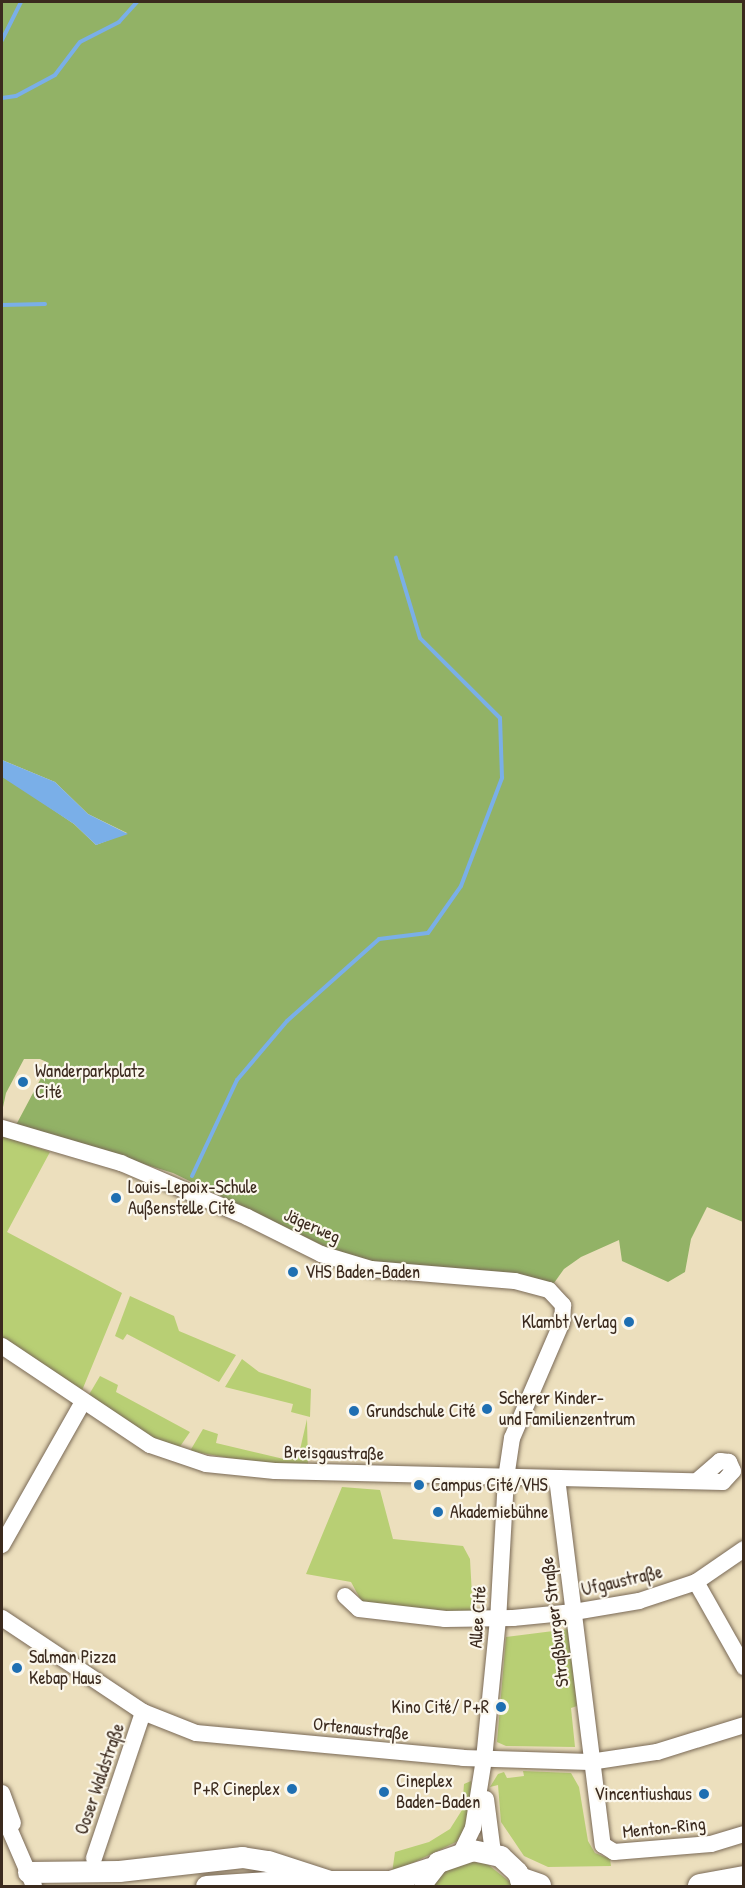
<!DOCTYPE html>
<html>
<head>
<meta charset="utf-8">
<style>
	body { margin:0 }
	#map { position:relative; width:745px; height:1888px; overflow:hidden; background:#ecdfbd; font-family:"Patrick Hand",sans-serif }
	div>[style] { position:absolute }
	[style*='--x'] { left:calc(var(--x)*1px); top:calc(var(--y)*1px); width:calc(var(--w)*1px); rotate:calc(var(--a)*1deg) }
	.green>* { inset:0; background:#b8cf74 }
	.forest>* { inset:0; background:#92b266 }
	.water>* { inset:0; background:#7aafe8 }
	.stream>* { height:4px; margin:-2px; padding:0 2px; transform-origin:2px; border-radius:2px; background:#7aafe8 }
	.roads { filter:drop-shadow(0 0 2px #796956) drop-shadow(0 0 2px #796956) }
	.minor>* { height:16px; margin:-8px; padding:0 8px; transform-origin:8px; border-radius:8px; background:#fff }
	.major>* { height:21px; margin:-10.5px; padding:0 10.5px; transform-origin:10.5px; border-radius:10.5px; background:#fff }
	.highway>* { height:24px; margin:-12px; padding:0 12px; transform-origin:12px; border-radius:12px; background:#fff }
	.dots>* { width:16px; height:16px; translate:-50% -50%; box-sizing:border-box; border:3px solid #fbf7ec; border-radius:50% }
	span { translate:-50% -50%; white-space:nowrap; text-align:center; line-height:1.15; -webkit-text-stroke:4.5px #fbf7ec; paint-order:stroke }
	.poi-label { font-size:18px; color:#3b2a1e }
	.left { translate:0 -50%; text-align:left }
	.right { translate:-100% -50%; text-align:right }
	.street-label { font-size:18px; color:#3b2a1e }
	.frame { position:absolute; inset:0; border:3px solid #3b2a1e; pointer-events:none }
</style>
</head>
<body>
<div id="map">
	<div class="green">
		<div style="clip-path:polygon(2px 1135px,50px 1152px,7px 1232px,122px 1293px,81px 1393px,2px 1337px)"></div>
		<div style="clip-path:polygon(130px 1296px,174px 1316px,179px 1331px,236px 1355px,219px 1382px,127px 1334px,123px 1340px,115px 1336px)"></div>
		<div style="clip-path:polygon(242px 1359px,259px 1372px,311px 1389px,310px 1417px,291px 1412px,293px 1404px,225px 1387px)"></div>
		<div style="clip-path:polygon(100px 1376px,118px 1385px,116px 1392px,190px 1432px,179px 1448px,150px 1437px,87px 1398px)"></div>
		<div style="clip-path:polygon(307px 1419px,308px 1465px,258px 1463px,190px 1451px,203px 1429px,218px 1434px,216px 1443px,288px 1460px,290px 1452px,299px 1454px)"></div>
		<div style="clip-path:polygon(342px 1487px,380px 1490px,393px 1539px,463px 1546px,470px 1559px,473px 1613px,363px 1604px,351px 1582px,306px 1574px)"></div>
		<div style="clip-path:polygon(569px 1629px,577px 1706px,571px 1708px,575px 1747px,506px 1746px,497px 1742px,506px 1637px)"></div>
		<div style="clip-path:polygon(523px 1771px,571px 1773px,579px 1787px,588px 1841px,595px 1853px,610px 1859px,611px 1866px,548px 1867px,524px 1856px,501px 1822px,498px 1785px,490px 1787px,498px 1774px,504px 1772px,507px 1778px,524px 1776px)"></div>
		<div style="clip-path:polygon(471px 1781px,470px 1817px,458px 1841px,392px 1873px,395px 1852px,429px 1842px,450px 1829px,462px 1810px,464px 1784px)"></div>
		<div style="clip-path:polygon(463px 1861px,486px 1863px,515px 1886px,428px 1886px,434px 1875px)"></div>
	</div>
	<div class="forest">
		<div style="clip-path:polygon(2px 2px,743px 2px,743px 1222px,707px 1207px,691px 1239px,685px 1272px,668px 1282px,622px 1261px,619px 1240px,581px 1257px,564px 1269px,549px 1290px,371px 1269px,173px 1173px,16px 1125px,49px 1063px,40px 1059px,24px 1059px,6px 1093px,2px 1112px,2px 775px,74px 824px,96px 845px,127px 833px,88px 814px,55px 782px,2px 760px)"></div>
	</div>
	<div class="water">
		<div style="clip-path:polygon(2px 760px,55px 782px,88px 814px,128px 834px,96px 845px,74px 824px,2px 777px)"></div>
	</div>
	<div class="stream">
		<div style="--x:2;--y:40;--w:42;--a:-63.4"></div>
		<div style="--x:2;--y:98;--w:14;--a:-8"></div>
		<div style="--x:16;--y:96;--w:44;--a:-28.3"></div>
		<div style="--x:55;--y:75;--w:41;--a:-52.9"></div>
		<div style="--x:80;--y:42;--w:44;--a:-27.1"></div>
		<div style="--x:119;--y:22;--w:27;--a:-48"></div>
		<div style="--x:2;--y:305;--w:43;--a:-1.3"></div>
		<div style="--x:192;--y:1176;--w:106;--a:-64.9"></div>
		<div style="--x:237;--y:1080;--w:77;--a:-49.7"></div>
		<div style="--x:287;--y:1021;--w:123;--a:-41.7"></div>
		<div style="--x:379;--y:939;--w:49;--a:-7"></div>
		<div style="--x:428;--y:933;--w:57;--a:-54.9"></div>
		<div style="--x:461;--y:886;--w:116;--a:-69.2"></div>
		<div style="--x:502;--y:778;--w:60;--a:-91.9"></div>
		<div style="--x:500;--y:718;--w:113;--a:-135"></div>
		<div style="--x:420;--y:638;--w:84;--a:-106.7"></div>
	</div>
	<div class="roads">
		<div class="minor">
			<div style="--x:2;--y:1128;--w:124;--a:16.4"></div>
			<div style="--x:121;--y:1163;--w:137;--a:23.2"></div>
			<div style="--x:247;--y:1217;--w:83;--a:26.6"></div>
			<div style="--x:321;--y:1254;--w:52;--a:16.7"></div>
			<div style="--x:371;--y:1269;--w:144;--a:4.8"></div>
			<div style="--x:515;--y:1281;--w:35;--a:15"></div>
			<div style="--x:549;--y:1290;--w:21;--a:47"></div>
			<div style="--x:563;--y:1305;--w:17;--a:93"></div>
			<div style="--x:562;--y:1322;--w:126;--a:113.3"></div>
			<div style="--x:512;--y:1438;--w:40;--a:98.5"></div>
			<div style="--x:506;--y:1478;--w:141;--a:93.2"></div>
			<div style="--x:498;--y:1619;--w:141;--a:95.7"></div>
			<div style="--x:484;--y:1759;--w:70;--a:99.1"></div>
			<div style="--x:473;--y:1828;--w:25;--a:116"></div>
			<div style="--x:2;--y:1346;--w:178;--a:33.8"></div>
			<div style="--x:150;--y:1445;--w:59;--a:18.7"></div>
			<div style="--x:206;--y:1464;--w:69;--a:5.8"></div>
			<div style="--x:275;--y:1471;--w:448;--a:1.4"></div>
			<div style="--x:723;--y:1482;--w:15;--a:-48"></div>
			<div style="--x:733;--y:1471;--w:10;--a:-114"></div>
			<div style="--x:729;--y:1462;--w:9;--a:-174"></div>
			<div style="--x:720;--y:1461;--w:28;--a:139"></div>
			<div style="--x:557;--y:1478;--w:370;--a:82.9"></div>
			<div style="--x:603;--y:1845;--w:13;--a:32"></div>
			<div style="--x:614;--y:1852;--w:97;--a:-4.7"></div>
			<div style="--x:711;--y:1844;--w:34;--a:-17"></div>
			<div style="--x:2;--y:1545;--w:164;--a:-60.5"></div>
			<div style="--x:696;--y:1582;--w:98;--a:60.5"></div>
			<div style="--x:345;--y:1596;--w:19;--a:43"></div>
			<div style="--x:359;--y:1609;--w:87;--a:6.6"></div>
			<div style="--x:445;--y:1619;--w:68;--a:-0.8"></div>
			<div style="--x:513;--y:1618;--w:61;--a:-5.6"></div>
			<div style="--x:574;--y:1612;--w:66;--a:-9.6"></div>
			<div style="--x:639;--y:1601;--w:60;--a:-18.4"></div>
			<div style="--x:696;--y:1582;--w:58;--a:-34.5"></div>
			<div style="--x:2;--y:1618;--w:169;--a:33.7"></div>
			<div style="--x:143;--y:1712;--w:57;--a:21.6"></div>
			<div style="--x:196;--y:1733;--w:268;--a:5.3"></div>
			<div style="--x:463;--y:1758;--w:127;--a:1.8"></div>
			<div style="--x:590;--y:1762;--w:68;--a:-8.5"></div>
			<div style="--x:657;--y:1752;--w:91;--a:-17.2"></div>
			<div style="--x:2;--y:1793;--w:32;--a:70"></div>
			<div style="--x:486;--y:1799;--w:54;--a:82.6"></div>
			<div style="--x:2;--y:1812;--w:81;--a:66.6"></div>
			<div style="--x:94;--y:1858;--w:154;--a:-71.4"></div>
		</div>
		<div class="major">
			<div style="--x:28;--y:1872;--w:91;--a:-0.6"></div>
			<div style="--x:119;--y:1871;--w:124;--a:-6.5"></div>
			<div style="--x:242;--y:1857;--w:26;--a:9"></div>
			<div style="--x:268;--y:1861;--w:68;--a:17.9"></div>
			<div style="--x:424;--y:1880;--w:23;--a:-52"></div>
			<div style="--x:438;--y:1862;--w:36;--a:-19"></div>
			<div style="--x:472;--y:1850;--w:29;--a:12"></div>
			<div style="--x:500;--y:1856;--w:23;--a:43"></div>
			<div style="--x:517;--y:1872;--w:16;--a:63"></div>
			<div style="--x:206;--y:1886;--w:78;--a:-3.7"></div>
			<div style="--x:284;--y:1881;--w:106;--a:0"></div>
			<div style="--x:390;--y:1881;--w:42;--a:-18"></div>
		</div>
		<div class="highway">
			<div style="--x:522;--y:1880;--w:18;--a:19"></div>
			<div style="--x:700;--y:1886;--w:45;--a:-10.3"></div>
		</div>
	</div>
	<div class="dots">
		<div style="left:23px;top:1082px;background:#1f6fb2"></div>
		<div style="left:116px;top:1198px;background:#1f6fb2"></div>
		<div style="left:293px;top:1272px;background:#1f6fb2"></div>
		<div style="left:629px;top:1322px;background:#1f6fb2"></div>
		<div style="left:487px;top:1409px;background:#1f6fb2"></div>
		<div style="left:354px;top:1411px;background:#1f6fb2"></div>
		<div style="left:419px;top:1485px;background:#1f6fb2"></div>
		<div style="left:438px;top:1512px;background:#1f6fb2"></div>
		<div style="left:17px;top:1668px;background:#1f6fb2"></div>
		<div style="left:501px;top:1707px;background:#1f6fb2"></div>
		<div style="left:292px;top:1789px;background:#1f6fb2"></div>
		<div style="left:384px;top:1792px;background:#1f6fb2"></div>
		<div style="left:704px;top:1794px;background:#1f6fb2"></div>
	</div>
	<div class="poi-label">
		<span class="left" style="left:35px;top:1082px">Wanderparkplatz<br>Cité</span>
		<span class="left" style="left:128px;top:1198px">Louis-Lepoix-Schule<br>Außenstelle Cité</span>
		<span class="left" style="left:305px;top:1272px">VHS Baden-Baden</span>
		<span class="right" style="left:617px;top:1322px">Klambt Verlag</span>
		<span class="left" style="left:499px;top:1409px">Scherer Kinder-<br>und Familienzentrum</span>
		<span class="left" style="left:366px;top:1411px">Grundschule Cité</span>
		<span class="left" style="left:431px;top:1485px">Campus Cité/VHS</span>
		<span class="left" style="left:450px;top:1512px">Akademiebühne</span>
		<span class="left" style="left:29px;top:1668px">Salman Pizza<br>Kebap Haus</span>
		<span class="right" style="left:489px;top:1707px">Kino Cité/ P+R</span>
		<span class="left" style="left:396px;top:1792px">Cineplex<br>Baden-Baden</span>
		<span class="right" style="left:280px;top:1789px">P+R Cineplex</span>
		<span class="right" style="left:692px;top:1794px">Vincentiushaus</span>
	</div>
	<div class="street-label">
		<span style="left:312px;top:1226px;rotate:24deg">Jägerweg</span>
		<span style="left:334px;top:1453px;rotate:1deg">Breisgaustraße</span>
		<span style="left:622px;top:1581px;rotate:-13deg">Ufgaustraße</span>
		<span style="left:478px;top:1617px;rotate:-86deg">Allee Cité</span>
		<span style="left:555px;top:1622px;rotate:-97deg">Straßburger Straße</span>
		<span style="left:361px;top:1729px;rotate:6deg">Ortenaustraße</span>
		<span style="left:100px;top:1779px;rotate:-71deg">Ooser Waldstraße</span>
		<span style="left:664px;top:1828px;rotate:-6deg">Menton-Ring</span>
	</div>
	<div class="frame"></div>
</div>
</body>
</html>
